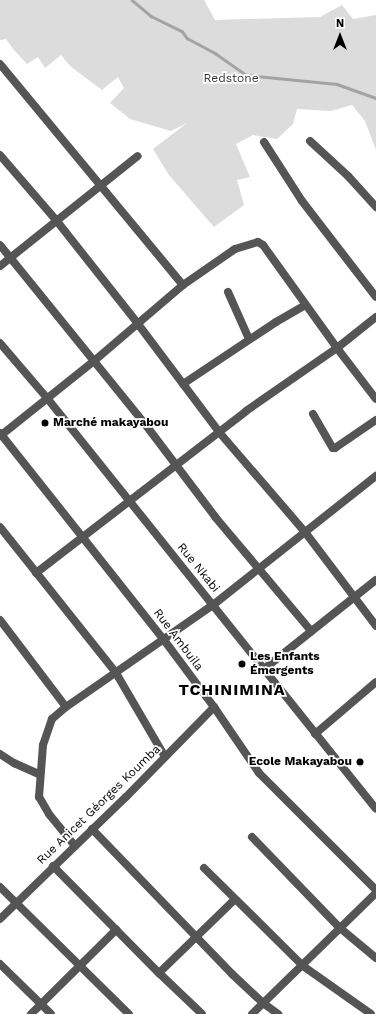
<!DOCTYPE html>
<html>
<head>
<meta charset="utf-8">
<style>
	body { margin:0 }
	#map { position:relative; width:376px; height:1014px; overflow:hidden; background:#fff; font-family:"Work Sans",sans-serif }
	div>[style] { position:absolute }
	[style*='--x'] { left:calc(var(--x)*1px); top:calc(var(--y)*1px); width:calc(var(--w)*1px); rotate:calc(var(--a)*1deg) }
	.green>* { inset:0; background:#dcdcdc }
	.stream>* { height:2.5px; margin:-1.25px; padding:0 1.25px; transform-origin:1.25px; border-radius:1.25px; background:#a3a3a3 }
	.minor>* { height:8px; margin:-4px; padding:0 4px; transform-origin:4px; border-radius:4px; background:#555 }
	.tertiary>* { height:8px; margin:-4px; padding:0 4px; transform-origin:4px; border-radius:4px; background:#555 }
	.dots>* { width:11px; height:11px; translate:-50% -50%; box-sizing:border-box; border:2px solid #fff; border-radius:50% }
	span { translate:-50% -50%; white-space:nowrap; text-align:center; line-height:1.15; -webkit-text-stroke:3.5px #fff; paint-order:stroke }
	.park-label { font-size:12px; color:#333 }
	.poi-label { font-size:12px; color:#000; font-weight:700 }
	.left { translate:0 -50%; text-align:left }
	.right { translate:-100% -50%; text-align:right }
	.street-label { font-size:12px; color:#000 }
	.district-label { font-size:16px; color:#000; font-weight:700; letter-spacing:1px }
	.north { position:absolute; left:320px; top:16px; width:40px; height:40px; -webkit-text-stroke:3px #fff; paint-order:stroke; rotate:0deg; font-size:11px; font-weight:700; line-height:16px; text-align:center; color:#000 }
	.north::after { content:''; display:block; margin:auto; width:14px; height:18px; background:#000; clip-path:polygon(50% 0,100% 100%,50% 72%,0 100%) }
</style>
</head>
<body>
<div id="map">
	<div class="green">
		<div style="clip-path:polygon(0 0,204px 0,215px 20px,320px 17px,342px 5px,353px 19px,376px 15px,376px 150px,365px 121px,352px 105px,331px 111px,297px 109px,293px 124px,277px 139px,253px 135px,236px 144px,250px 177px,237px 180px,244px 205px,214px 227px,169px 175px,153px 149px,187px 123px,171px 131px,130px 119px,110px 103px,124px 88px,118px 77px,102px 90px,70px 66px,61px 55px,45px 68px,38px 57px,27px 64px,14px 50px,6px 39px,0 40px)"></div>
	</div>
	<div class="stream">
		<div style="--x:132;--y:0;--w:25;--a:40"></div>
		<div style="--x:151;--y:16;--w:34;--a:26"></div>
		<div style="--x:182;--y:31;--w:9;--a:54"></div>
		<div style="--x:187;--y:38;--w:32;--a:28"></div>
		<div style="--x:215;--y:53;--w:39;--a:35"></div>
		<div style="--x:247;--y:75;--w:90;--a:5.7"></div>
		<div style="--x:337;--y:84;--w:41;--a:19.7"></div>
	</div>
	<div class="minor">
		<div style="--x:0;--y:64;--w:287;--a:50.4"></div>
		<div style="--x:310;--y:141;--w:52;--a:42.6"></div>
		<div style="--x:348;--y:176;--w:42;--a:47.9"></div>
		<div style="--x:264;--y:142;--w:70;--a:57.2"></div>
		<div style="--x:302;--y:201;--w:121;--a:52.4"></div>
		<div style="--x:0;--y:155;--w:86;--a:49.3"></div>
		<div style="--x:56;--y:220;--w:132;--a:51.7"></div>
		<div style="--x:138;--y:324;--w:135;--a:53.1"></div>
		<div style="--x:219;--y:432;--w:132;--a:49.3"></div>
		<div style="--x:305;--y:532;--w:118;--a:52.9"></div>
		<div style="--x:0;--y:245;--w:230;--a:51"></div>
		<div style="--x:145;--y:424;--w:118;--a:52.9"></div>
		<div style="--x:216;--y:518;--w:148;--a:49.9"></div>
		<div style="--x:0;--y:266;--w:176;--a:-38.6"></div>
		<div style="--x:228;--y:292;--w:51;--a:65.9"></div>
		<div style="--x:0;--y:343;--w:72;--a:49.5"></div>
		<div style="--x:47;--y:398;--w:526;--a:51.32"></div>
		<div style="--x:183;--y:384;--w:112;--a:-33.7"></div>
		<div style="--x:276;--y:322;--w:34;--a:-30"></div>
		<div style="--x:313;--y:414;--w:39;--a:60"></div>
		<div style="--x:333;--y:448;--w:2;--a:0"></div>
		<div style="--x:335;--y:448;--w:50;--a:-34.3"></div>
		<div style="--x:0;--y:433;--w:264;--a:51.6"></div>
		<div style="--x:164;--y:640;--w:84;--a:53.3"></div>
		<div style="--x:214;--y:707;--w:80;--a:55.7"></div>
		<div style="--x:259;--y:773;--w:165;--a:45"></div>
		<div style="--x:0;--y:436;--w:120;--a:-38.6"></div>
		<div style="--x:94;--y:361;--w:117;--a:-40.5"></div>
		<div style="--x:183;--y:285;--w:63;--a:-34.7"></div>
		<div style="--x:235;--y:249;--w:24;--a:-17"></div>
		<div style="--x:258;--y:242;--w:6;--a:31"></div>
		<div style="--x:263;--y:245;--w:127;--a:54.3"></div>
		<div style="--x:337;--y:348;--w:64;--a:52.6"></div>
		<div style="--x:0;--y:527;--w:186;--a:51.5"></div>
		<div style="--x:116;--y:673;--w:97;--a:59.7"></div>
		<div style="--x:36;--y:573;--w:265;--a:-37.6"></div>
		<div style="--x:246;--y:411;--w:111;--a:-34.7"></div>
		<div style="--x:337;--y:348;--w:50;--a:-38.5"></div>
		<div style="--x:0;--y:620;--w:109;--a:52.8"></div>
		<div style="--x:264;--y:669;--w:143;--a:-38.5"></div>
		<div style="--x:315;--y:734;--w:80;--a:-40.4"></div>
		<div style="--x:0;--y:754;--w:17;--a:33"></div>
		<div style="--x:14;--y:763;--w:27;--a:24"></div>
		<div style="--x:92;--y:829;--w:202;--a:46"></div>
		<div style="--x:232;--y:974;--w:42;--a:43.1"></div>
		<div style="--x:263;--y:1003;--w:19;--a:36"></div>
		<div style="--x:252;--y:837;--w:127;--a:46"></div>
		<div style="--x:340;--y:928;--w:47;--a:39.8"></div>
		<div style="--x:75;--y:846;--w:41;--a:-129.1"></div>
		<div style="--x:49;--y:814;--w:20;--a:-120"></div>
		<div style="--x:39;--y:797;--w:52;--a:-85.6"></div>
		<div style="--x:43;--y:745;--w:28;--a:-71"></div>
		<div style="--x:52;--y:719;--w:18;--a:-41"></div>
		<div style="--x:66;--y:707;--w:179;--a:-34.8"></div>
		<div style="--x:213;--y:605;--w:208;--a:-38.4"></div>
		<div style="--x:53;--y:866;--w:151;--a:45.3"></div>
		<div style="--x:159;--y:973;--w:59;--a:43.6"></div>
		<div style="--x:204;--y:868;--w:139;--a:44.7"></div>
		<div style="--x:303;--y:966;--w:83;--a:35.2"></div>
		<div style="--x:0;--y:887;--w:181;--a:44.6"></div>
		<div style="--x:0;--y:919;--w:175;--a:-44.1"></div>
		<div style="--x:126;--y:797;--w:126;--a:-45.6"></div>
		<div style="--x:0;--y:964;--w:71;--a:44.4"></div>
		<div style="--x:159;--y:973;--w:105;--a:-44.2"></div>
		<div style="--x:31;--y:1014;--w:120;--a:-44.7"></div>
	</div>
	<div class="tertiary">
		<div style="--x:252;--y:1014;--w:173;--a:-44.3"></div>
	</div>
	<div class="dots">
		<div style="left:45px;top:423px;background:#000"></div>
		<div style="left:242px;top:664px;background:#000"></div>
		<div style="left:360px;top:762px;background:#000"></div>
	</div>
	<div class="park-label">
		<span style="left:231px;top:79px">Redstone</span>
	</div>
	<div class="poi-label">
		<span class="left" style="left:53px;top:423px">Marché makayabou</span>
		<span class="left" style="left:250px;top:664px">Les Enfants<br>Émergents</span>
		<span class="right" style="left:352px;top:762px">Ecole Makayabou</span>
	</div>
	<div class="street-label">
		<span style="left:198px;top:568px;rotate:51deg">Rue Nkabi</span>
		<span style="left:178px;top:640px;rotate:53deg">Rue Ambuila</span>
		<span style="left:99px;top:805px;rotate:-44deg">Rue Anicet Géorges Koumba</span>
	</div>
	<div class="district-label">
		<span style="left:232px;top:690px">TCHINIMINA</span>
	</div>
	<div class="north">N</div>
</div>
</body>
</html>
